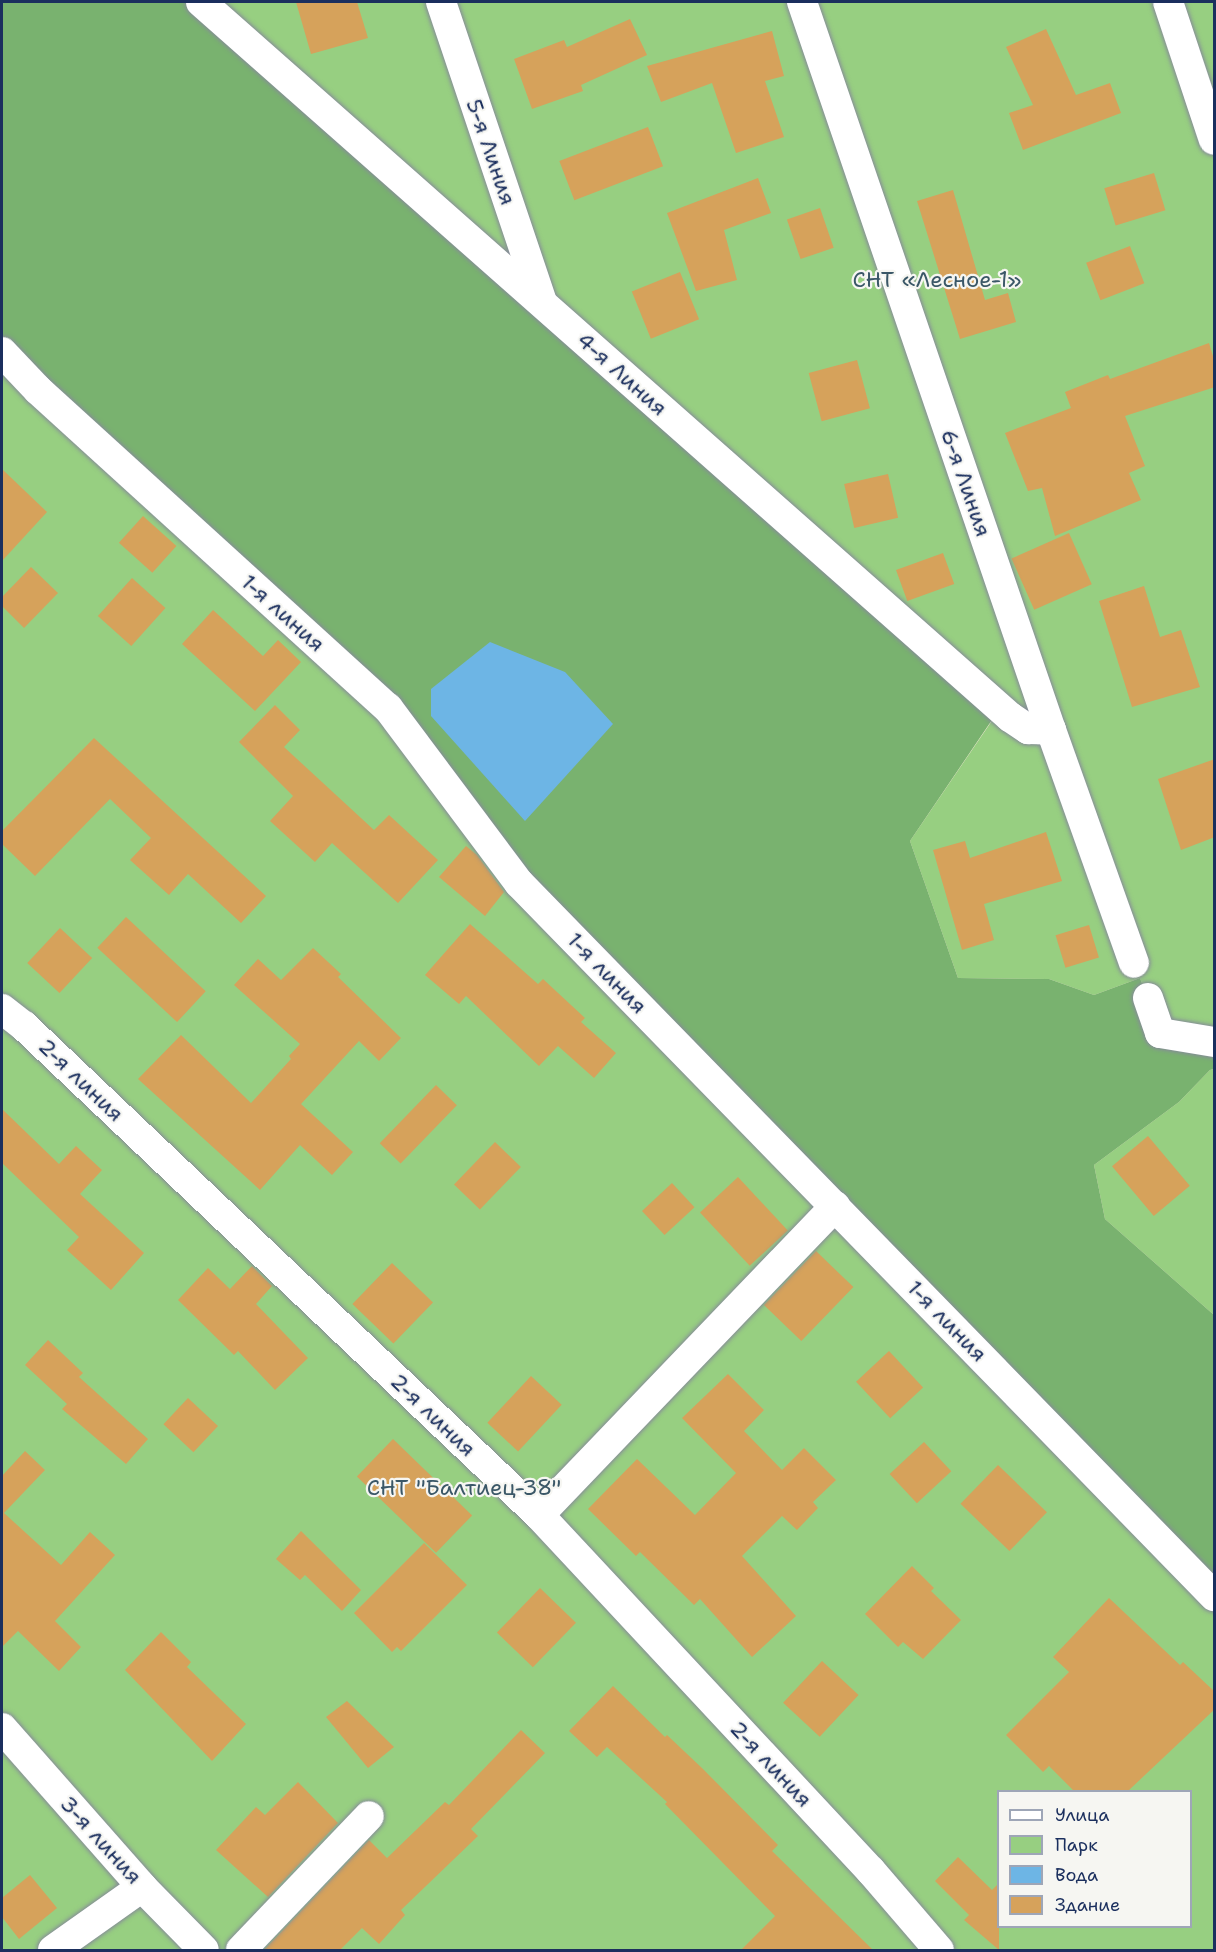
<!DOCTYPE html>
<html>
<head>
<meta charset="utf-8">
<style>
	body { margin:0 }
	#map { position:relative; width:1216px; height:1952px; overflow:hidden; background:#f0e8d3; font-family:"Shantell Sans",sans-serif }
	div>[style] { position:absolute }
	[style*='--x'] { left:calc(var(--x)*1px); top:calc(var(--y)*1px); width:calc(var(--w)*1px); rotate:calc(var(--a)*1deg) }
	.green>* { inset:0; background:#97cf81 }
	.forest>* { inset:0; background:#79b26f }
	.water>* { inset:0; background:#6db5e5 }
	.building>* { inset:0; background:#d6a25b; transform-origin:0 0 }
	.roads { filter:drop-shadow(0 0 2px #868c98) drop-shadow(0 0 2px #868c98) }
	.minor>* { height:30px; margin:-15px; padding:0 15px; transform-origin:15px; border-radius:15px; background:#fff }
	span { translate:-50% -50%; white-space:nowrap; text-align:center; line-height:1.15; -webkit-text-stroke:4.5px #f6f6f2; paint-order:stroke }
	.street-label { font-size:22px; color:#1b2f5e }
	.park-label { font-size:22px; color:#3a5767 }
	.frame { position:absolute; inset:0; border:3px solid #1b2f5e; pointer-events:none }
	.legend { position:absolute; left:997px; top:1790px; width:195px; height:138px; box-sizing:border-box; background:#f6f6f2; border:2px solid #9ea6b7; margin:0; padding:8px 10px; list-style:none; font-size:18px; color:#1b2f5e }
	.legend li { display:flex; align-items:center; gap:12px; height:30px }
	.legend b { width:30px; border:2px solid #9ea6b7 }
</style>
</head>
<body>
<div id="map">
	<div class="green">
		<div style="clip-path:polygon(208px 2px,1214px 2px,1214px 1042px,1160px 1033px,1140px 978px,1094px 995px,1049px 979px,958px 978px,910px 841px,1000px 709px)"></div>
		<div style="clip-path:polygon(evenodd,2px 352px,393px 715px,1214px 1596px,1214px 1950px,2px 1950px,2px 352px,998px 1792px,1190px 1792px,1190px 1926px,998px 1926px,998px 1792px)"></div>
		<div style="clip-path:polygon(1214px 1069px,1214px 1315px,1105px 1219px,1094px 1165px,1179px 1102px,1210px 1070px)"></div>
	</div>
	<div class="forest">
		<div style="clip-path:polygon(2px 2px,208px 2px,1000px 708px,910px 841px,958px 978px,1049px 979px,1094px 995px,1140px 978px,1160px 1033px,1214px 1042px,1214px 1069px,1210px 1070px,1179px 1102px,1094px 1165px,1105px 1219px,1214px 1315px,1214px 1596px,528px 893px,393px 715px,2px 352px)"></div>
	</div>
	<div class="water">
		<div style="clip-path:polygon(490px 642px,565px 672px,613px 724px,525px 821px,431px 716px,431px 689px)"></div>
	</div>
	<div class="building">
		<div style="clip-path:polygon(296px 2px,357px 2px,368px 38px,311px 54px)"></div>
		<div style="clip-path:polygon(630px 19px,647px 55px,581px 85px,583px 91px,532px 109px,514px 59px,564px 40px,567px 47px)"></div>
		<div style="clip-path:polygon(1046px 29px,1076px 95px,1110px 83px,1121px 113px,1023px 150px,1009px 113px,1033px 105px,1006px 47px)"></div>
		<div style="clip-path:polygon(772px 31px,784px 76px,765px 81px,784px 137px,736px 153px,712px 83px,661px 102px,647px 66px)"></div>
		<div style="left:648px;top:127px;width:42px;height:95px;rotate:69deg"></div>
		<div style="left:1154px;top:173px;width:39px;height:52px;rotate:73deg"></div>
		<div style="clip-path:polygon(758px 178px,771px 213px,724px 230px,737px 280px,696px 291px,667px 213px)"></div>
		<div style="clip-path:polygon(953px 190px,985px 300px,1008px 293px,1016px 322px,960px 339px,917px 201px)"></div>
		<div style="left:820px;top:208px;width:42px;height:35px;rotate:71deg"></div>
		<div style="left:1130px;top:246px;width:40px;height:47px;rotate:69deg"></div>
		<div style="left:680px;top:272px;width:51px;height:52px;rotate:68deg"></div>
		<div style="clip-path:polygon(1209px 343px,1215px 363px,1215px 387px,1125px 416px,1145px 466px,1129px 473px,1141px 500px,1055px 536px,1042px 488px,1028px 491px,1005px 433px,1071px 408px,1065px 392px,1108px 375px,1110px 379px)"></div>
		<div style="left:857px;top:360px;width:50px;height:50px;rotate:75deg"></div>
		<div style="clip-path:polygon(2px 469px,47px 512px,2px 561px)"></div>
		<div style="left:888px;top:474px;width:45px;height:45px;rotate:77deg"></div>
		<div style="left:143px;top:516px;width:45px;height:36px;rotate:42deg"></div>
		<div style="left:1069px;top:533px;width:56px;height:63px;rotate:66deg"></div>
		<div style="left:943px;top:553px;width:33px;height:50px;rotate:70deg"></div>
		<div style="clip-path:polygon(31px 567px,58px 593px,24px 628px,2px 606px,2px 597px)"></div>
		<div style="left:132px;top:578px;width:45px;height:51px;rotate:42deg"></div>
		<div style="clip-path:polygon(1144px 586px,1160px 637px,1181px 630px,1200px 687px,1132px 707px,1099px 601px)"></div>
		<div style="clip-path:polygon(213px 610px,263px 656px,278px 640px,301px 662px,255px 711px,182px 644px)"></div>
		<div style="clip-path:polygon(275px 705px,300px 730px,284px 747px,374px 830px,389px 815px,438px 860px,398px 903px,332px 843px,315px 862px,270px 821px,293px 796px,239px 742px)"></div>
		<div style="clip-path:polygon(94px 738px,266px 896px,241px 923px,188px 874px,169px 895px,130px 860px,151px 838px,110px 799px,35px 876px,2px 844px,2px 831px)"></div>
		<div style="clip-path:polygon(1215px 759px,1215px 837px,1181px 850px,1158px 779px)"></div>
		<div style="clip-path:polygon(1046px 832px,1062px 881px,984px 904px,994px 940px,962px 950px,933px 850px,965px 841px,970px 858px)"></div>
		<div style="clip-path:polygon(466px 846px,477px 855px,504px 892px,485px 916px,439px 877px)"></div>
		<div style="left:126px;top:917px;width:109px;height:42px;rotate:43deg"></div>
		<div style="clip-path:polygon(470px 924px,538px 984px,543px 979px,585px 1018px,581px 1022px,616px 1053px,594px 1078px,558px 1046px,539px 1066px,466px 996px,459px 1004px,425px 975px)"></div>
		<div style="left:1089px;top:925px;width:34px;height:35px;rotate:73deg"></div>
		<div style="left:60px;top:928px;width:44px;height:48px;rotate:43deg"></div>
		<div style="clip-path:polygon(313px 948px,341px 974px,338px 977px,401px 1038px,379px 1061px,359px 1041px,301px 1104px,353px 1152px,332px 1175px,300px 1145px,260px 1190px,138px 1079px,181px 1035px,251px 1103px,291px 1059px,289px 1056px,300px 1044px,234px 985px,258px 959px,281px 980px)"></div>
		<div style="left:436px;top:1085px;width:29px;height:81px;rotate:44deg"></div>
		<div style="clip-path:polygon(2px 1109px,59px 1164px,76px 1146px,102px 1170px,80px 1194px,144px 1253px,111px 1290px,67px 1250px,79px 1237px,2px 1163px)"></div>
		<div style="left:1148px;top:1136px;width:65px;height:47px;rotate:50deg"></div>
		<div style="left:495px;top:1142px;width:36px;height:59px;rotate:44deg"></div>
		<div style="left:738px;top:1177px;width:73px;height:52px;rotate:47deg"></div>
		<div style="left:672px;top:1183px;width:33px;height:41px;rotate:47deg"></div>
		<div style="left:816px;top:1251px;width:52px;height:75px;rotate:44deg"></div>
		<div style="left:392px;top:1263px;width:57px;height:57px;rotate:44deg"></div>
		<div style="clip-path:polygon(252px 1266px,272px 1286px,256px 1304px,308px 1358px,275px 1390px,238px 1351px,234px 1355px,178px 1300px,208px 1268px,230px 1289px)"></div>
		<div style="clip-path:polygon(48px 1340px,83px 1373px,79px 1377px,148px 1439px,126px 1464px,62px 1409px,67px 1404px,25px 1365px)"></div>
		<div style="left:889px;top:1351px;width:50px;height:45px;rotate:47deg"></div>
		<div style="clip-path:polygon(728px 1374px,764px 1410px,744px 1431px,782px 1470px,804px 1448px,836px 1480px,813px 1502px,818px 1508px,797px 1530px,782px 1516px,742px 1556px,796px 1616px,752px 1657px,700px 1599px,694px 1605px,640px 1552px,636px 1556px,588px 1509px,637px 1459px,695px 1515px,736px 1473px,682px 1418px)"></div>
		<div style="left:531px;top:1376px;width:42px;height:64px;rotate:43deg"></div>
		<div style="left:188px;top:1398px;width:41px;height:36px;rotate:43deg"></div>
		<div style="left:393px;top:1439px;width:110px;height:52px;rotate:44deg"></div>
		<div style="left:924px;top:1442px;width:40px;height:47px;rotate:47deg"></div>
		<div style="clip-path:polygon(25px 1451px,45px 1470px,4px 1513px,61px 1565px,90px 1532px,115px 1555px,55px 1621px,81px 1647px,59px 1671px,18px 1631px,2px 1647px,2px 1476px)"></div>
		<div style="left:998px;top:1465px;width:68px;height:54px;rotate:44deg"></div>
		<div style="clip-path:polygon(301px 1531px,361px 1590px,342px 1611px,305px 1575px,300px 1580px,276px 1559px)"></div>
		<div style="clip-path:polygon(424px 1543px,467px 1585px,401px 1651px,397px 1647px,392px 1652px,354px 1613px)"></div>
		<div style="clip-path:polygon(912px 1566px,934px 1588px,931px 1591px,961px 1620px,923px 1659px,903px 1642px,898px 1647px,865px 1614px)"></div>
		<div style="left:540px;top:1588px;width:50px;height:62px;rotate:44deg"></div>
		<div style="clip-path:polygon(1109px 1598px,1180px 1665px,1183px 1662px,1215px 1692px,1215px 1709px,1128px 1791px,1074px 1791px,1049px 1766px,1043px 1772px,1006px 1735px,1069px 1672px,1053px 1657px)"></div>
		<div style="clip-path:polygon(161px 1632px,191px 1662px,187px 1667px,246px 1724px,212px 1761px,125px 1670px)"></div>
		<div style="left:822px;top:1661px;width:50px;height:57px;rotate:43deg"></div>
		<div style="clip-path:polygon(613px 1686px,665px 1737px,667px 1735px,703px 1769px,778px 1845px,772px 1851px,873px 1950px,741px 1950px,775px 1916px,665px 1804px,667px 1802px,607px 1747px,597px 1757px,569px 1731px)"></div>
		<div style="clip-path:polygon(347px 1701px,394px 1747px,368px 1768px,326px 1717px)"></div>
		<div style="clip-path:polygon(521px 1730px,545px 1753px,471px 1829px,478px 1836px,401px 1910px,405px 1915px,379px 1944px,362px 1928px,340px 1950px,264px 1950px,369px 1840px,387px 1858px,445px 1802px,449px 1805px)"></div>
		<div style="clip-path:polygon(298px 1782px,338px 1823px,268px 1897px,216px 1850px,256px 1807px,265px 1815px)"></div>
		<div style="clip-path:polygon(958px 1857px,992px 1890px,999px 1883px,999px 1950px,964px 1920px,969px 1915px,935px 1881px)"></div>
		<div style="clip-path:polygon(30px 1875px,57px 1908px,19px 1939px,2px 1917px,2px 1898px)"></div>
	</div>
	<div class="roads">
		<div class="minor">
			<div style="--x:201;--y:2;--w:1080;--a:41.47"></div>
			<div style="--x:1010;--y:717;--w:22;--a:34"></div>
			<div style="--x:1028;--y:729;--w:23;--a:2"></div>
			<div style="--x:441;--y:2;--w:314;--a:71.4"></div>
			<div style="--x:802;--y:2;--w:769;--a:71.12"></div>
			<div style="--x:1051;--y:730;--w:247;--a:70.4"></div>
			<div style="--x:1168;--y:2;--w:145;--a:71.6"></div>
			<div style="--x:2;--y:352;--w:52;--a:46.5"></div>
			<div style="--x:38;--y:390;--w:473;--a:42.3"></div>
			<div style="--x:388;--y:708;--w:219;--a:53.2"></div>
			<div style="--x:519;--y:883;--w:996;--a:45.73"></div>
			<div style="--x:1148;--y:998;--w:37;--a:71"></div>
			<div style="--x:1160;--y:1033;--w:55;--a:9.5"></div>
			<div style="--x:2;--y:1009;--w:28;--a:38"></div>
			<div style="--x:24;--y:1026;--w:710;--a:43.52"></div>
			<div style="--x:539;--y:1515;--w:487;--a:47"></div>
			<div style="--x:871;--y:1871;--w:104;--a:49.3"></div>
			<div style="--x:539;--y:1515;--w:428;--a:-46.2"></div>
			<div style="--x:2;--y:1728;--w:212;--a:48.6"></div>
			<div style="--x:142;--y:1887;--w:88;--a:45.5"></div>
			<div style="--x:53;--y:1950;--w:109;--a:-35.3"></div>
			<div style="--x:241;--y:1950;--w:185;--a:-46.3"></div>
		</div>
	</div>
	<div class="street-label">
		<span style="left:491px;top:152px;rotate:71deg">5-я Линия</span>
		<span style="left:622px;top:374px;rotate:42deg">4-я Линия</span>
		<span style="left:966px;top:483px;rotate:71deg">6-я Линия</span>
		<span style="left:283px;top:613px;rotate:42deg">1-я линия</span>
		<span style="left:607px;top:973px;rotate:46deg">1-я линия</span>
		<span style="left:81px;top:1080px;rotate:44deg">2-я линия</span>
		<span style="left:947px;top:1321px;rotate:46deg">1-я линия</span>
		<span style="left:433px;top:1415px;rotate:44deg">2-я линия</span>
		<span style="left:771px;top:1764px;rotate:47deg">2-я линия</span>
		<span style="left:101px;top:1840px;rotate:48deg">3-я линия</span>
	</div>
	<div class="park-label">
		<span style="left:937px;top:280px">СНТ «Лесное-1»</span>
		<span style="left:464px;top:1488px">СНТ "Балтиец-38"</span>
	</div>
	<div class="frame"></div>
	<ul class="legend">
	<li><b style="height:8px;background:#fff"></b>Улица</li>
	<li><b style="height:16px;background:#97cf81"></b>Парк</li>
	<li><b style="height:16px;background:#6db5e5"></b>Вода</li>
	<li><b style="height:16px;background:#d6a25b"></b>Здание</li>
	</ul>
</div>
</body>
</html>
